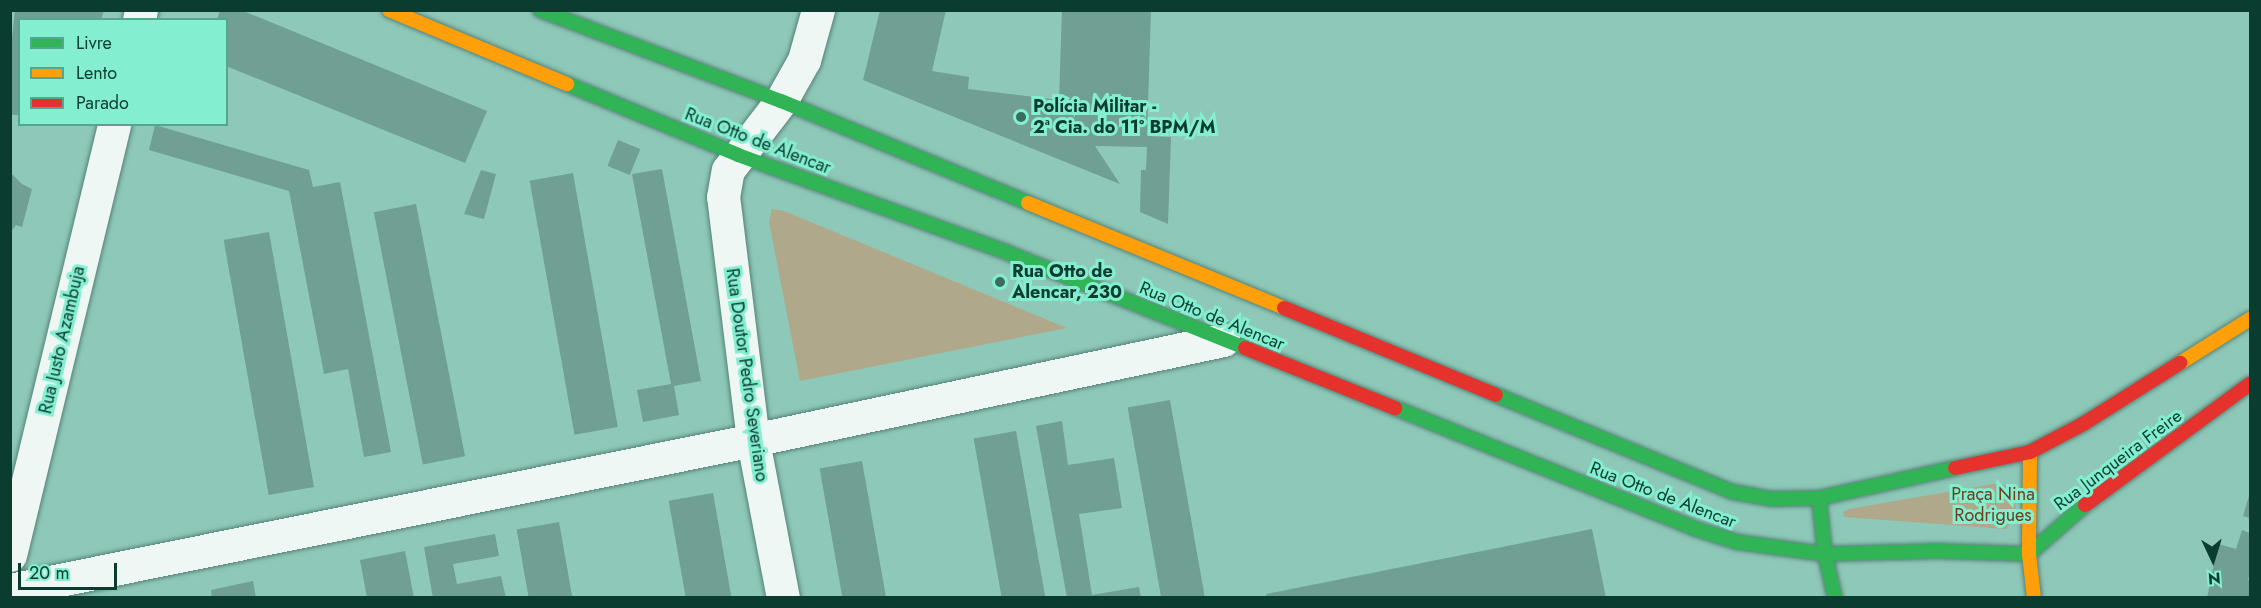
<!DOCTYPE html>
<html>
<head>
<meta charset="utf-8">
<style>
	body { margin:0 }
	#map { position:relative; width:2261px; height:608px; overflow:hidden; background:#8ec8b8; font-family:Jost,sans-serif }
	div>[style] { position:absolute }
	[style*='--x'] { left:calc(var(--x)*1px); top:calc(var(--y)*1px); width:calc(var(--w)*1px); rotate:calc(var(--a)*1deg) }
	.green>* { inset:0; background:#afa88b }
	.building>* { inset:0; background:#709f93; transform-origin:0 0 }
	.roads { filter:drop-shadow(0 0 2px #558277) drop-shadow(0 0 2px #558277) }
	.street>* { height:33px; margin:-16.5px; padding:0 16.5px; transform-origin:16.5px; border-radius:16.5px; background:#eef7f4 }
	.fast>* { height:14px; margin:-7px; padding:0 7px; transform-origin:7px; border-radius:7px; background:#30b455 }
	.slow>* { height:14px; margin:-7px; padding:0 7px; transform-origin:7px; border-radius:7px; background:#ff9f0a }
	.jam>* { height:14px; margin:-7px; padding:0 7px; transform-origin:7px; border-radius:7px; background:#e5322d }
	.dots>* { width:16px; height:16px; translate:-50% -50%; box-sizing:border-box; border:3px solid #83eed0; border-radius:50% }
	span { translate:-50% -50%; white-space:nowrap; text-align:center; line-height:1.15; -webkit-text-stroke:6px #83eed0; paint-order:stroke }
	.poi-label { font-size:18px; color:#0b3c30; font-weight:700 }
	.left { translate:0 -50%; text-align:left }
	.street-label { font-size:18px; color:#0b3c30 }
	.park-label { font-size:18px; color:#6d3d1b }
	.frame { position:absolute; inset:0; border:12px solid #0b3c30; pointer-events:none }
	.legend { position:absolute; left:18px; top:18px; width:210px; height:108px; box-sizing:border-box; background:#83eed0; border:2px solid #53a790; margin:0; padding:8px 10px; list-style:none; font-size:18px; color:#0b3c30 }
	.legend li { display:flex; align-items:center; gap:12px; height:30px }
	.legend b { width:30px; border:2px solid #53a790 }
	.north { position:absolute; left:2183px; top:530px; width:60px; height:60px; -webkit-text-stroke:4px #83eed0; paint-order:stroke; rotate:176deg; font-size:16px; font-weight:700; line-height:24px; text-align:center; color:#0b3c30 }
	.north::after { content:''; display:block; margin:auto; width:21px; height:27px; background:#0b3c30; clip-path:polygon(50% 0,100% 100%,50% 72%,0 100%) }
	.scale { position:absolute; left:18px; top:563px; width:99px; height:27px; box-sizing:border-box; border:3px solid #0b3c30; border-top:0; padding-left:8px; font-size:18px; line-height:21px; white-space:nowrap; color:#0b3c30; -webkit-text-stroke:4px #83eed0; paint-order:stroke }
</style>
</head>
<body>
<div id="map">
	<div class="green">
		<div style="clip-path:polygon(772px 209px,784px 211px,1067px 328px,800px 381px,769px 222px)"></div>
		<div style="clip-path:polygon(1993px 484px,2006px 485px,2015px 496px,2016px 514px,2006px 529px,1844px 517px,1843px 512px,1849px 509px)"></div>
	</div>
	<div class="building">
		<div style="clip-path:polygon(15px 10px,104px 10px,101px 20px,20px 20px,20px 115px,10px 115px,10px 56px)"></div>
		<div style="clip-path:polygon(220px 10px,241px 10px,487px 111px,465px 163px,226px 66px,226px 20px,217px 20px)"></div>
		<div style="clip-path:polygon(880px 10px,946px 10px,932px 71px,969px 77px,968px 89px,1059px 100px,1062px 10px,1151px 10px,1147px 136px,1171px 137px,1168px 224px,1140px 212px,1141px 170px,1146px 170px,1147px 147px,1095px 146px,1120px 184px,863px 80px)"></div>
		<div style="clip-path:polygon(155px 125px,309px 170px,313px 187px,340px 182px,391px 452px,364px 457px,348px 369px,324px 374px,289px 191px,149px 150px)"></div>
		<div style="left:618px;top:140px;width:24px;height:28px;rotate:22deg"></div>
		<div style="clip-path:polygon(662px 169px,701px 381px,674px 386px,679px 415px,643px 422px,637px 390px,671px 384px,632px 174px)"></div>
		<div style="clip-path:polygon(481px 170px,496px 174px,484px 219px,464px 214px)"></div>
		<div style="clip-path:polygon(10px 172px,22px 184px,32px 189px,22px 227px,16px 225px,10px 233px)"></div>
		<div style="left:573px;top:173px;width:258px;height:44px;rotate:80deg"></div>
		<div style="left:416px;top:204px;width:257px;height:43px;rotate:79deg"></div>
		<div style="left:269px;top:232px;width:259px;height:46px;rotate:80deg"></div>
		<div style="left:1170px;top:400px;width:201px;height:43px;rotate:80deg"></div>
		<div style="clip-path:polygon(1062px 421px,1068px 465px,1114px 458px,1122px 508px,1079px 514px,1092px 595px,1139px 587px,1141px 598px,1067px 598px,1036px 426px)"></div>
		<div style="left:1016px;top:431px;width:170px;height:43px;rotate:80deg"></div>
		<div style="left:862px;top:461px;width:139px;height:43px;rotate:80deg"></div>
		<div style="left:713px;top:493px;width:107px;height:45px;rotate:80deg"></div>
		<div style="clip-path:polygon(2250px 493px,2250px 518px,2243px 516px)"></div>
		<div style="left:559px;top:522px;width:77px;height:43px;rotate:80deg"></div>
		<div style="clip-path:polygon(1592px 529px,1606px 598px,1267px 598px,1266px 594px)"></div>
		<div style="clip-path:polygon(2242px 530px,2250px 533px,2250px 573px,2248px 580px,2250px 581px,2250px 598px,2207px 598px,2218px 544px,2236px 549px)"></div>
		<div style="clip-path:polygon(495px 534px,499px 556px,453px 564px,457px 584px,501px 576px,506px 598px,433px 598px,424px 547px)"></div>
		<div style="clip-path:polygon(405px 551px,414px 598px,367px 598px,360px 560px)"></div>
		<div style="clip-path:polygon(253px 581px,256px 598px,212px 598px,211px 590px)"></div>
	</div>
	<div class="roads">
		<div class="street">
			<div style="--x:139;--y:20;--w:10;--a:-79"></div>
			<div style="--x:10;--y:555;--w:443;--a:-76.4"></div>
			<div style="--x:10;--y:590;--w:758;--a:-11.41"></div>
			<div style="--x:753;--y:440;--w:481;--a:-12"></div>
			<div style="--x:783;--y:598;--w:161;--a:-100.8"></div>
			<div style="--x:753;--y:440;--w:245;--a:-97"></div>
			<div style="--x:723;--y:197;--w:27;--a:-80"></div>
			<div style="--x:728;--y:170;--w:87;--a:-52.5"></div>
			<div style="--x:781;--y:101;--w:47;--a:-60.7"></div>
			<div style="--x:804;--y:60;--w:52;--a:-74.4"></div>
		</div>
		<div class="fast">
			<div style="--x:540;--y:10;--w:258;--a:20.7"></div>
			<div style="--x:781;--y:101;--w:267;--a:22.4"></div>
			<div style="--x:567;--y:84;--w:185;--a:22.5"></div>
			<div style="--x:738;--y:155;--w:287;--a:19.9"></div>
			<div style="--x:1008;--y:253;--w:255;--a:21.8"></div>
			<div style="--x:1496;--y:395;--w:256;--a:22.3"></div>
			<div style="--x:1733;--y:492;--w:39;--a:10"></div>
			<div style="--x:1771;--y:499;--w:48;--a:-1.2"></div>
			<div style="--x:1819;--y:498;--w:139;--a:-12.4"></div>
			<div style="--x:1395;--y:408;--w:324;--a:21.9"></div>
			<div style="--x:1696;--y:529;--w:43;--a:17.6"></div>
			<div style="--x:1737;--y:542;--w:89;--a:7.8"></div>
			<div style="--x:1825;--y:554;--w:112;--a:-1.5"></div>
			<div style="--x:1937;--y:551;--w:92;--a:1.9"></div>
			<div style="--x:2029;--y:554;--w:74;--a:-41.2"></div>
			<div style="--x:1819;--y:498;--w:56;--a:83.9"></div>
			<div style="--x:1825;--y:554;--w:45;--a:77.2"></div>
		</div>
		<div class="slow">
			<div style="--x:389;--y:10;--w:193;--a:22.6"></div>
			<div style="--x:1028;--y:203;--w:277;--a:22.3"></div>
			<div style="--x:2180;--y:363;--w:83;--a:-32.2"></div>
			<div style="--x:2030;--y:452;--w:102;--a:90.6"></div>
			<div style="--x:2029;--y:554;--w:44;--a:83.5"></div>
		</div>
		<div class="jam">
			<div style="--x:1284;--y:308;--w:229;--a:22.3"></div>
			<div style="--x:1245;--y:348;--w:162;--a:21.8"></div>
			<div style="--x:1955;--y:468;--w:77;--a:-12"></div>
			<div style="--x:2030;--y:452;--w:60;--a:-27.8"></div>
			<div style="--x:2083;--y:424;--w:115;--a:-32.2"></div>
			<div style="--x:2085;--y:505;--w:205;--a:-36.3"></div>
		</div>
	</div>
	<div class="dots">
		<div style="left:1021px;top:117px;background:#396d60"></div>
		<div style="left:1000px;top:282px;background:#396d60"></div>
	</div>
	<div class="poi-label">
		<span class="left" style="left:1033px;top:117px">Polícia Militar -<br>2ª Cia. do 11º BPM/M</span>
		<span class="left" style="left:1012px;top:282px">Rua Otto de<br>Alencar, 230</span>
	</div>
	<div class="street-label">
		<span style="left:758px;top:141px;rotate:21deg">Rua Otto de Alencar</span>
		<span style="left:1212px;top:316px;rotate:22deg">Rua Otto de Alencar</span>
		<span style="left:62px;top:340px;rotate:-77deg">Rua Justo Azambuja</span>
		<span style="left:747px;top:375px;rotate:82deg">Rua Doutor Pedro Severiano</span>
		<span style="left:2118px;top:460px;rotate:-37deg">Rua Junqueira Freire</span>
		<span style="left:1663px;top:495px;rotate:21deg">Rua Otto de Alencar</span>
	</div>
	<div class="park-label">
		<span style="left:1993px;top:505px">Praça Nina<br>Rodrigues</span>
	</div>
	<div class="frame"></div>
	<ul class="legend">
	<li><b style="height:8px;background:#30b455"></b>Livre</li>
	<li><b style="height:8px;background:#ff9f0a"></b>Lento</li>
	<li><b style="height:8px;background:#e5322d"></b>Parado</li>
	</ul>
	<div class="north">N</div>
	<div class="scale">20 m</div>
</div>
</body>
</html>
